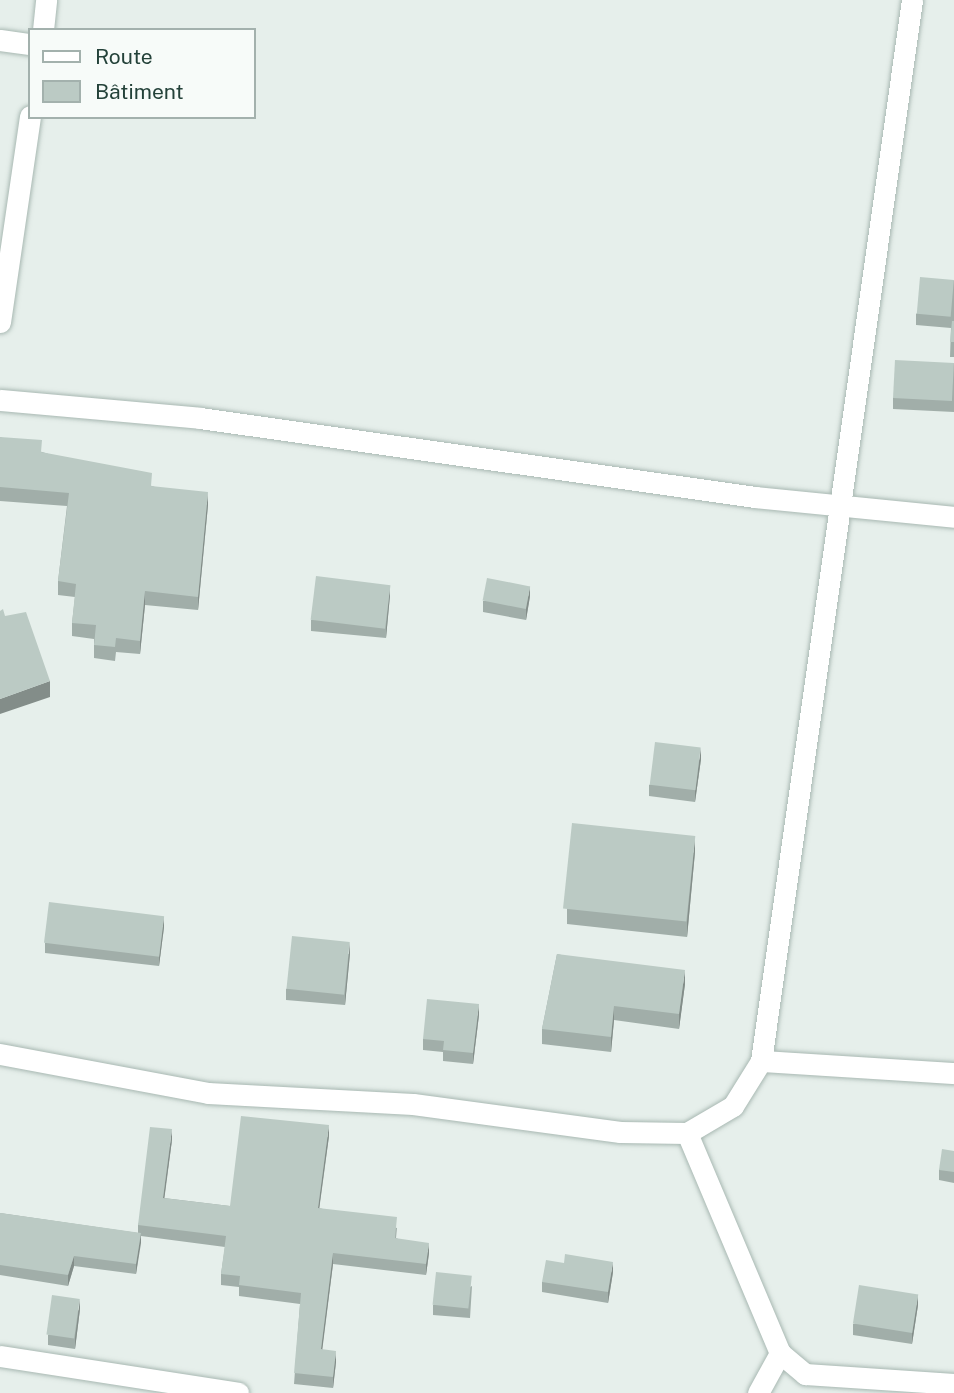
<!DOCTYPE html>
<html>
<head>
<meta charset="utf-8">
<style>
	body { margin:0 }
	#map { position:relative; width:954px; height:1393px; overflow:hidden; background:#e6efeb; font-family:"Public Sans",sans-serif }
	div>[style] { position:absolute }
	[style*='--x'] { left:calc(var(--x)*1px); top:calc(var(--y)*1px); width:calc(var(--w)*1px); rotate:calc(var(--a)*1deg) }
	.roads { filter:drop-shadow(0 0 2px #a8b8b2) drop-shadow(0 0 2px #a8b8b2) }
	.street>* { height:21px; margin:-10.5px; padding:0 10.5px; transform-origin:10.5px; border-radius:10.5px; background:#fff }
	.wall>* { inset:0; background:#a1aea9 }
	.shaded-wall>* { inset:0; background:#838d89 }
	.building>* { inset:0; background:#bbcac4; transform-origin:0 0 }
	span { translate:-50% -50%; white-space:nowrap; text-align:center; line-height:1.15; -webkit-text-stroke:6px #f7fbf9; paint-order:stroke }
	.legend { position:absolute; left:28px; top:28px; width:228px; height:91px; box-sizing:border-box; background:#f7fbf9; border:2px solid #a3b1ad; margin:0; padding:9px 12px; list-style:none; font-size:21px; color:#24423a }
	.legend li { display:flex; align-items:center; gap:14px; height:35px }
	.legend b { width:35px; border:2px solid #a3b1ad }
</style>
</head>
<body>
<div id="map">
	<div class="roads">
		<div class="street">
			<div style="--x:912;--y:0;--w:1072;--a:98.1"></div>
			<div style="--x:761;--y:1061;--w:53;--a:121.9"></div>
			<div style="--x:733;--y:1106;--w:53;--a:149.6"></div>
			<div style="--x:687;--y:1133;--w:239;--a:67.1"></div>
			<div style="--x:780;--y:1353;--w:33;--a:40"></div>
			<div style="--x:805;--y:1374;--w:149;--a:3.8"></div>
			<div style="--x:43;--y:30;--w:30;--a:-84"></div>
			<div style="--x:0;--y:40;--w:30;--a:8"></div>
			<div style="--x:0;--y:322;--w:208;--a:-81.7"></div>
			<div style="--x:0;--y:400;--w:201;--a:5.1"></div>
			<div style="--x:200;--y:418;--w:561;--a:8.1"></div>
			<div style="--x:755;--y:497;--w:200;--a:5.7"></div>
			<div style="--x:0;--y:1054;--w:212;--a:10.6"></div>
			<div style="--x:208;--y:1093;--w:205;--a:3.1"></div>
			<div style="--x:413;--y:1104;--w:209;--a:7.7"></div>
			<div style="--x:620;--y:1132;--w:67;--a:0.9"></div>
			<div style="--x:761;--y:1061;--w:193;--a:3.6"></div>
			<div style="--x:0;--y:1356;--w:241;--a:8.8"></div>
			<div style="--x:758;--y:1393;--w:46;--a:-61.2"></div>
		</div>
	</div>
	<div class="wall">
		<div style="clip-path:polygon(954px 280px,954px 357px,950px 357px,951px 328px,916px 325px,916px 314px)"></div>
		<div style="clip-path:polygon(954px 363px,954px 412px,893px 409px,893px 398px)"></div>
		<div style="clip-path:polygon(0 437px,42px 452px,152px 486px,208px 505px,198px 610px,145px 605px,140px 654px,116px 652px,115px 661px,94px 658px,94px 639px,72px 636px,72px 623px,75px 597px,58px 595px,58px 581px,67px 506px,0 501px)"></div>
		<div style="clip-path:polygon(390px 595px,386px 638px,311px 631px,311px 620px)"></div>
		<div style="clip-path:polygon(530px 596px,526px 620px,483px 612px,483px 601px)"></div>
		<div style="clip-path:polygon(701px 759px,695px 802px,649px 796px,649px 785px)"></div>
		<div style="clip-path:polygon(695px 852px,687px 937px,567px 924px,567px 909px)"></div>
		<div style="clip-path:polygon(164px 927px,159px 966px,45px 953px,45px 943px)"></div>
		<div style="clip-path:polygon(350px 953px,345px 1005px,286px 1000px,286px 989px)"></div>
		<div style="clip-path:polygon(557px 954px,685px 984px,679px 1029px,614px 1020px,611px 1052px,542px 1044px,542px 1029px)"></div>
		<div style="clip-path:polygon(479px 1015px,473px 1064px,443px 1061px,443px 1052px,423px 1050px,423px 1039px)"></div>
		<div style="clip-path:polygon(329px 1136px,319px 1208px,397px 1228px,396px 1238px,429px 1253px,426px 1275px,333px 1264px,322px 1349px,336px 1362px,333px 1388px,294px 1384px,300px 1304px,239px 1296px,239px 1287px,221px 1285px,221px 1274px,225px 1247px,141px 1236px,136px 1274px,74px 1266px,68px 1286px,0 1275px,0 1213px,138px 1233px,138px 1225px,172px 1140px,164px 1198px,230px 1206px)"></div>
		<div style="clip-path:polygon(954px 1151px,954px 1183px,939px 1180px,939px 1170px)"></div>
		<div style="clip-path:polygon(613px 1272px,608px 1303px,542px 1292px,542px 1282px)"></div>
		<div style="clip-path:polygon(472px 1286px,470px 1318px,433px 1315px,433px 1305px)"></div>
		<div style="clip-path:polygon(918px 1305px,912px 1344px,853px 1335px,853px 1324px)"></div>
		<div style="clip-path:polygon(80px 1309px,75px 1349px,48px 1345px,48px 1335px)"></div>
	</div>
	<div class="shaded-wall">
		<div style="clip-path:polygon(208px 492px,208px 505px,198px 610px,198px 597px)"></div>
		<div style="clip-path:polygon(390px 585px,390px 595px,386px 638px,386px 628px)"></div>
		<div style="clip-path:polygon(530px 586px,530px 596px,526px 620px,526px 609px)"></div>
		<div style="clip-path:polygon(145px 591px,145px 605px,140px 654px,140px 641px)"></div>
		<div style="clip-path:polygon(50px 681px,50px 697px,0 714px,0 699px)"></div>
		<div style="clip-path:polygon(701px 748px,701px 759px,695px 802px,695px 791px)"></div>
		<div style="clip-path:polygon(695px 837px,695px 852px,687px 937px,687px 922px)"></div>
		<div style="clip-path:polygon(164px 916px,164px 927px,159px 966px,159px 956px)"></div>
		<div style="clip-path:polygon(350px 942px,350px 953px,345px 1005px,345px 995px)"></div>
		<div style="clip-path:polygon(685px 970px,685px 984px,679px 1029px,679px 1014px)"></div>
		<div style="clip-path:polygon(479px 1004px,479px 1015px,473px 1064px,473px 1053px)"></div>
		<div style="clip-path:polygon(614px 1006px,614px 1020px,611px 1052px,611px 1037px)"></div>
		<div style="clip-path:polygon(329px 1125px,329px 1136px,318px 1218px,318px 1208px)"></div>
		<div style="clip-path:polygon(172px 1129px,172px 1140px,163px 1209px,163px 1198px)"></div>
		<div style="clip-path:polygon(141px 1233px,141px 1243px,136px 1274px,136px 1264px)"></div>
		<div style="clip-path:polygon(429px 1243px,429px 1253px,426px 1275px,426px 1264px)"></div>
		<div style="clip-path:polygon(333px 1253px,333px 1264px,321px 1360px,321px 1349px)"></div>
		<div style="clip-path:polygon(74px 1256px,74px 1266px,68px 1286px,68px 1275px)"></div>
		<div style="clip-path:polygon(613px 1262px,613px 1272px,608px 1303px,608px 1292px)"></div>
		<div style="clip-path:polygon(918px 1294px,918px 1305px,912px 1344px,912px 1334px)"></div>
		<div style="clip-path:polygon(80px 1299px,80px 1309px,75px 1349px,75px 1338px)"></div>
		<div style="clip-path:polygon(336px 1351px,336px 1362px,333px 1388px,333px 1377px)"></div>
	</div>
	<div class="building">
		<div style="left:920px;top:277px;width:34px;height:37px;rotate:5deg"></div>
		<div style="clip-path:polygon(952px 321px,954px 321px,954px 342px,950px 342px)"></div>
		<div style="left:895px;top:360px;width:59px;height:38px;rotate:3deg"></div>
		<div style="clip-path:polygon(0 437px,42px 440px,41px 452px,152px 473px,151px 486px,208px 492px,198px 597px,145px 591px,140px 641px,116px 638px,115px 647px,94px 645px,96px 625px,72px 623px,76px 584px,58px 581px,69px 493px,0 487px)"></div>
		<div style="left:316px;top:576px;width:75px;height:44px;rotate:7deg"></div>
		<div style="left:487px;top:578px;width:44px;height:23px;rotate:11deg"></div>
		<div style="clip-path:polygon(3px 609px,5px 616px,26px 612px,50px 681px,0 699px,0 611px)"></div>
		<div style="left:655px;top:742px;width:46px;height:43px;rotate:7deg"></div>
		<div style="left:572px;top:823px;width:124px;height:86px;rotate:6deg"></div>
		<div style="left:49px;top:902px;width:116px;height:41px;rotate:7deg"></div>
		<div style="left:292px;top:936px;width:58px;height:53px;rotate:6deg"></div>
		<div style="clip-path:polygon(557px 954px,685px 970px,679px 1014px,614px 1006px,611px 1037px,542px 1029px)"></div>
		<div style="clip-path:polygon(427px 999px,479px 1004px,473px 1053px,443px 1050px,444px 1041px,423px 1039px)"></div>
		<div style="clip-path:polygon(241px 1116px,329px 1125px,318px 1208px,397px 1217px,395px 1238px,429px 1243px,426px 1264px,333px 1253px,321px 1349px,336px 1351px,333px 1377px,294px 1373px,301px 1293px,239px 1285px,240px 1276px,221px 1274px,226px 1236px,138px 1225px,150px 1127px,172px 1129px,163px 1198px,230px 1206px)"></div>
		<div style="clip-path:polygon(942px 1149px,954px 1151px,954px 1172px,939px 1170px)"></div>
		<div style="clip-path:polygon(0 1213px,141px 1233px,136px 1264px,74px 1256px,68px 1275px,0 1265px)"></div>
		<div style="clip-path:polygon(565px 1254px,613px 1262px,608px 1292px,542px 1282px,546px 1260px,564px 1263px)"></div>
		<div style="left:436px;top:1272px;width:36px;height:33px;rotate:6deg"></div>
		<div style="left:859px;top:1285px;width:60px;height:39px;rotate:9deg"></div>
		<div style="left:52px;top:1295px;width:28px;height:40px;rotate:8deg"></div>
	</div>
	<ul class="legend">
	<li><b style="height:9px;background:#fff"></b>Route</li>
	<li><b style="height:19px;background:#bbcac4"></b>Bâtiment</li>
	</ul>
</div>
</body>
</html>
